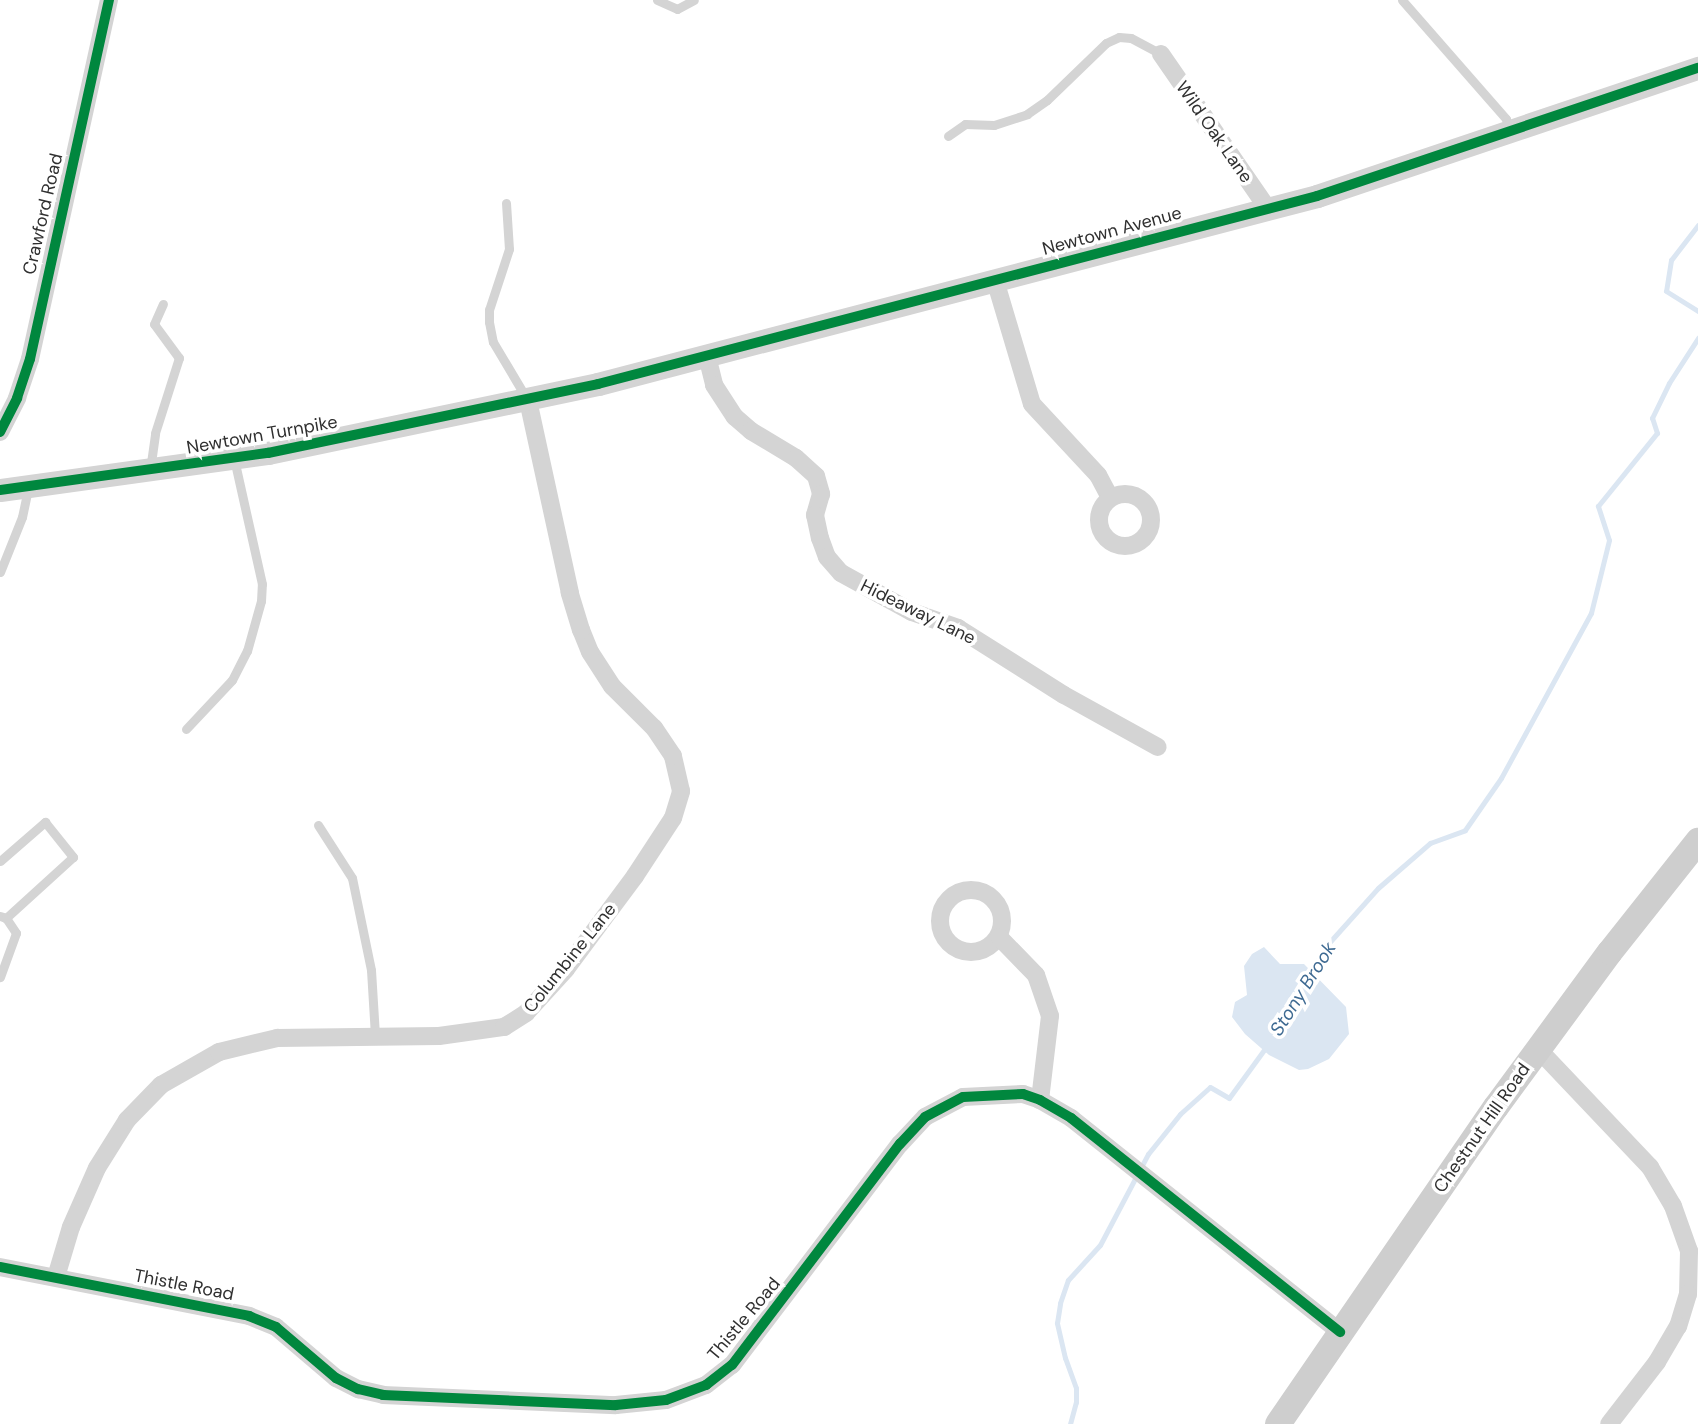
<!DOCTYPE html>
<html>
<head>
<meta charset="utf-8">
<style>
	body { margin:0 }
	#map { position:relative; width:1698px; height:1424px; overflow:hidden; background:#fff; font-family:"DM Sans",sans-serif }
	div>[style] { position:absolute }
	[style*='--x'] { left:calc(var(--x)*1px); top:calc(var(--y)*1px); width:calc(var(--w)*1px); rotate:calc(var(--a)*1deg) }
	.water>* { inset:0; background:#dbe6f2 }
	.stream>* { height:5px; margin:-2.5px; padding:0 2.5px; transform-origin:2.5px; border-radius:2.5px; background:#dbe6f2 }
	.service>* { height:9px; margin:-4.5px; padding:0 4.5px; transform-origin:4.5px; border-radius:4.5px; background:#d4d4d4 }
	.minor>* { height:18px; margin:-9px; padding:0 9px; transform-origin:9px; border-radius:9px; background:#d4d4d4 }
	.minor>.ring { margin:-9px; padding:0; box-sizing:content-box; background:none; border:18px solid #d4d4d4; border-radius:50% }
	.tertiary>* { height:23px; margin:-11.5px; padding:0 11.5px; transform-origin:11.5px; border-radius:11.5px; background:#d4d4d4 }
	.secondary>* { height:26px; margin:-13px; padding:0 13px; transform-origin:13px; border-radius:13px; background:#cecece }
	.cycleway>* { height:10px; margin:-5px; padding:0 5px; transform-origin:5px; border-radius:5px; background:#00873e }
	span { translate:-50% -50%; white-space:nowrap; text-align:center; line-height:1.15; -webkit-text-stroke:7px #fff; paint-order:stroke }
	.street-label { font-size:18px; color:#303030 }
	.water-label { font-size:19px; color:#3e6a92; font-style:italic }
</style>
</head>
<body>
<div id="map">
	<div class="water">
		<div style="clip-path:polygon(1264px 947px,1280px 964px,1304px 964px,1346px 1007px,1349px 1034px,1329px 1059px,1308px 1069px,1299px 1070px,1269px 1055px,1245px 1034px,1232px 1017px,1235px 1002px,1247px 995px,1244px 966px,1252px 954px)"></div>
	</div>
	<div class="stream">
		<div style="--x:1698;--y:225;--w:44;--a:127.6"></div>
		<div style="--x:1671;--y:260;--w:31;--a:99"></div>
		<div style="--x:1666;--y:291;--w:38;--a:32"></div>
		<div style="--x:1308;--y:975;--w:36;--a:-58"></div>
		<div style="--x:1327;--y:945;--w:76;--a:-48.2"></div>
		<div style="--x:1378;--y:888;--w:69;--a:-40.9"></div>
		<div style="--x:1430;--y:843;--w:37;--a:-20"></div>
		<div style="--x:1465;--y:830;--w:63;--a:-55.3"></div>
		<div style="--x:1501;--y:778;--w:188;--a:-61.4"></div>
		<div style="--x:1591;--y:613;--w:75;--a:-76.1"></div>
		<div style="--x:1609;--y:540;--w:36;--a:-108"></div>
		<div style="--x:1598;--y:506;--w:94;--a:-51.1"></div>
		<div style="--x:1657;--y:433;--w:16;--a:-108"></div>
		<div style="--x:1652;--y:418;--w:39;--a:-64"></div>
		<div style="--x:1669;--y:383;--w:54;--a:-57.2"></div>
		<div style="--x:1070;--y:1424;--w:23;--a:-75"></div>
		<div style="--x:1076;--y:1402;--w:14;--a:-90"></div>
		<div style="--x:1076;--y:1388;--w:32;--a:-110"></div>
		<div style="--x:1065;--y:1358;--w:36;--a:-103"></div>
		<div style="--x:1057;--y:1323;--w:20;--a:-81"></div>
		<div style="--x:1060;--y:1303;--w:24;--a:-71"></div>
		<div style="--x:1068;--y:1280;--w:47;--a:-47.6"></div>
		<div style="--x:1100;--y:1245;--w:103;--a:-62.2"></div>
		<div style="--x:1148;--y:1154;--w:51;--a:-51.3"></div>
		<div style="--x:1180;--y:1114;--w:40;--a:-42"></div>
		<div style="--x:1210;--y:1087;--w:22;--a:30"></div>
		<div style="--x:1229;--y:1098;--w:63;--a:-54"></div>
	</div>
	<div class="service">
		<div style="--x:657;--y:0;--w:22;--a:24"></div>
		<div style="--x:677;--y:9;--w:19;--a:-28"></div>
		<div style="--x:1402;--y:0;--w:158;--a:48.8"></div>
		<div style="--x:1506;--y:119;--w:12;--a:70"></div>
		<div style="--x:948;--y:136;--w:21;--a:-35"></div>
		<div style="--x:965;--y:124;--w:29;--a:2"></div>
		<div style="--x:994;--y:125;--w:35;--a:-18"></div>
		<div style="--x:1027;--y:114;--w:24;--a:-35"></div>
		<div style="--x:1047;--y:100;--w:82;--a:-44"></div>
		<div style="--x:1106;--y:43;--w:14;--a:-25"></div>
		<div style="--x:1119;--y:37;--w:12;--a:5"></div>
		<div style="--x:1131;--y:38;--w:34;--a:28"></div>
		<div style="--x:506;--y:203;--w:46;--a:86.3"></div>
		<div style="--x:509;--y:249;--w:64;--a:108.2"></div>
		<div style="--x:489;--y:310;--w:12;--a:90"></div>
		<div style="--x:489;--y:322;--w:20;--a:79"></div>
		<div style="--x:493;--y:342;--w:63;--a:59.3"></div>
		<div style="--x:150;--y:470;--w:37;--a:-82"></div>
		<div style="--x:155;--y:433;--w:79;--a:-72.3"></div>
		<div style="--x:179;--y:358;--w:42;--a:-126.3"></div>
		<div style="--x:154;--y:324;--w:22;--a:-66"></div>
		<div style="--x:0;--y:572;--w:59;--a:-68.2"></div>
		<div style="--x:22;--y:517;--w:30;--a:-78"></div>
		<div style="--x:186;--y:729;--w:67;--a:-46.8"></div>
		<div style="--x:232;--y:680;--w:33;--a:-63"></div>
		<div style="--x:247;--y:651;--w:52;--a:-74.4"></div>
		<div style="--x:261;--y:601;--w:17;--a:-87"></div>
		<div style="--x:262;--y:584;--w:128;--a:-102.6"></div>
		<div style="--x:318;--y:825;--w:63;--a:57.3"></div>
		<div style="--x:352;--y:878;--w:94;--a:78.3"></div>
		<div style="--x:371;--y:970;--w:66;--a:86.5"></div>
		<div style="--x:0;--y:861;--w:60;--a:-40.9"></div>
		<div style="--x:45;--y:822;--w:45;--a:51.3"></div>
		<div style="--x:73;--y:857;--w:91;--a:137.7"></div>
		<div style="--x:0;--y:916;--w:6;--a:18"></div>
		<div style="--x:6;--y:918;--w:18;--a:56"></div>
		<div style="--x:16;--y:933;--w:47;--a:110"></div>
	</div>
	<div class="minor">
		<div style="--x:1161;--y:54;--w:188;--a:55.4"></div>
		<div style="--x:995;--y:280;--w:129;--a:73.4"></div>
		<div style="--x:1032;--y:404;--w:97;--a:47.1"></div>
		<div style="--x:1098;--y:475;--w:26;--a:62"></div>
		<div style="--x:707;--y:356;--w:30;--a:76"></div>
		<div style="--x:714;--y:385;--w:38;--a:57"></div>
		<div style="--x:735;--y:417;--w:21;--a:41"></div>
		<div style="--x:751;--y:431;--w:52;--a:31"></div>
		<div style="--x:796;--y:458;--w:27;--a:42"></div>
		<div style="--x:816;--y:476;--w:19;--a:74"></div>
		<div style="--x:821;--y:494;--w:22;--a:106"></div>
		<div style="--x:815;--y:515;--w:24;--a:78"></div>
		<div style="--x:820;--y:538;--w:20;--a:70"></div>
		<div style="--x:827;--y:557;--w:21;--a:49"></div>
		<div style="--x:841;--y:573;--w:81;--a:28.8"></div>
		<div style="--x:912;--y:612;--w:49;--a:19.2"></div>
		<div style="--x:958;--y:628;--w:125;--a:32.3"></div>
		<div style="--x:1064;--y:695;--w:107;--a:29"></div>
		<div style="--x:0;--y:432;--w:38;--a:-63"></div>
		<div style="--x:17;--y:398;--w:41;--a:-71.6"></div>
		<div style="--x:30;--y:359;--w:368;--a:-77.6"></div>
		<div class="ring" style="left:1099px;top:494px;width:34px;height:34px"></div>
		<div class="ring" style="left:940px;top:890px;width:44px;height:44px"></div>
		<div style="--x:999;--y:937;--w:53;--a:45.8"></div>
		<div style="--x:1036;--y:975;--w:43;--a:71.1"></div>
		<div style="--x:1050;--y:1016;--w:85;--a:96.8"></div>
		<div style="--x:1538;--y:1049;--w:163;--a:46.5"></div>
		<div style="--x:1650;--y:1167;--w:45;--a:59.5"></div>
		<div style="--x:1673;--y:1206;--w:48;--a:70.4"></div>
		<div style="--x:1689;--y:1251;--w:43;--a:91.3"></div>
		<div style="--x:1688;--y:1294;--w:34;--a:107"></div>
		<div style="--x:1678;--y:1326;--w:42;--a:120.3"></div>
		<div style="--x:1657;--y:1362;--w:78;--a:127.7"></div>
		<div style="--x:0;--y:1267;--w:254;--a:11.1"></div>
		<div style="--x:249;--y:1316;--w:29;--a:22"></div>
		<div style="--x:276;--y:1327;--w:79;--a:40.4"></div>
		<div style="--x:336;--y:1378;--w:25;--a:27"></div>
		<div style="--x:358;--y:1389;--w:26;--a:13"></div>
		<div style="--x:383;--y:1395;--w:233;--a:2.5"></div>
		<div style="--x:616;--y:1405;--w:50;--a:-5.7"></div>
		<div style="--x:666;--y:1400;--w:43;--a:-20.6"></div>
		<div style="--x:706;--y:1385;--w:33;--a:-38"></div>
		<div style="--x:732;--y:1365;--w:278;--a:-52.8"></div>
		<div style="--x:900;--y:1144;--w:37;--a:-47"></div>
		<div style="--x:925;--y:1117;--w:43;--a:-27.8"></div>
		<div style="--x:963;--y:1097;--w:60;--a:-2.9"></div>
		<div style="--x:1023;--y:1094;--w:18;--a:19"></div>
		<div style="--x:1040;--y:1100;--w:36;--a:30"></div>
		<div style="--x:1071;--y:1118;--w:344;--a:38.5"></div>
		<div style="--x:56;--y:1277;--w:52;--a:-73.3"></div>
		<div style="--x:71;--y:1227;--w:64;--a:-66.2"></div>
		<div style="--x:97;--y:1168;--w:57;--a:-58"></div>
		<div style="--x:127;--y:1120;--w:49;--a:-45.8"></div>
		<div style="--x:161;--y:1085;--w:67;--a:-29.6"></div>
		<div style="--x:219;--y:1052;--w:60;--a:-13.6"></div>
		<div style="--x:277;--y:1038;--w:162;--a:-0.7"></div>
		<div style="--x:439;--y:1036;--w:66;--a:-7.9"></div>
		<div style="--x:504;--y:1027;--w:26;--a:-32"></div>
		<div style="--x:526;--y:1013;--w:59;--a:-47.7"></div>
		<div style="--x:566;--y:969;--w:116;--a:-53.4"></div>
		<div style="--x:635;--y:876;--w:69;--a:-56.8"></div>
		<div style="--x:673;--y:818;--w:28;--a:-73"></div>
		<div style="--x:681;--y:791;--w:36;--a:-103"></div>
		<div style="--x:673;--y:756;--w:34;--a:-124"></div>
		<div style="--x:654;--y:728;--w:59;--a:-135"></div>
		<div style="--x:612;--y:686;--w:40;--a:-122.9"></div>
		<div style="--x:590;--y:652;--w:24;--a:-112"></div>
		<div style="--x:581;--y:630;--w:39;--a:-107"></div>
		<div style="--x:570;--y:593;--w:197;--a:-102.3"></div>
	</div>
	<div class="tertiary">
		<div style="--x:0;--y:490;--w:271;--a:-7.9"></div>
		<div style="--x:268;--y:453;--w:337;--a:-11.8"></div>
		<div style="--x:598;--y:384;--w:743;--a:-14.65"></div>
		<div style="--x:1317;--y:196;--w:402;--a:-18.6"></div>
	</div>
	<div class="secondary">
		<div style="--x:1278;--y:1424;--w:385;--a:-55.5"></div>
		<div style="--x:1496;--y:1107;--w:192;--a:-53.7"></div>
		<div style="--x:1610;--y:952;--w:142;--a:-51.6"></div>
	</div>
	<div class="cycleway">
		<div style="--x:0;--y:432;--w:38;--a:-63"></div>
		<div style="--x:17;--y:398;--w:41;--a:-71.6"></div>
		<div style="--x:30;--y:359;--w:368;--a:-77.6"></div>
		<div style="--x:0;--y:490;--w:271;--a:-7.9"></div>
		<div style="--x:268;--y:453;--w:337;--a:-11.8"></div>
		<div style="--x:598;--y:384;--w:743;--a:-14.65"></div>
		<div style="--x:1317;--y:196;--w:402;--a:-18.6"></div>
		<div style="--x:0;--y:1267;--w:254;--a:11.1"></div>
		<div style="--x:249;--y:1316;--w:29;--a:22"></div>
		<div style="--x:276;--y:1327;--w:79;--a:40.4"></div>
		<div style="--x:336;--y:1378;--w:25;--a:27"></div>
		<div style="--x:358;--y:1389;--w:26;--a:13"></div>
		<div style="--x:383;--y:1395;--w:233;--a:2.5"></div>
		<div style="--x:616;--y:1405;--w:50;--a:-5.7"></div>
		<div style="--x:666;--y:1400;--w:43;--a:-20.6"></div>
		<div style="--x:706;--y:1385;--w:33;--a:-38"></div>
		<div style="--x:732;--y:1365;--w:278;--a:-52.8"></div>
		<div style="--x:900;--y:1144;--w:37;--a:-47"></div>
		<div style="--x:925;--y:1117;--w:43;--a:-27.8"></div>
		<div style="--x:963;--y:1097;--w:60;--a:-2.9"></div>
		<div style="--x:1023;--y:1094;--w:18;--a:19"></div>
		<div style="--x:1040;--y:1100;--w:36;--a:30"></div>
		<div style="--x:1071;--y:1118;--w:344;--a:38.5"></div>
	</div>
	<div class="street-label">
		<span style="left:1214px;top:132px;rotate:55deg">Wild Oak Lane</span>
		<span style="left:43px;top:214px;rotate:-77deg">Crawford Road</span>
		<span style="left:1112px;top:231px;rotate:-15deg">Newtown Avenue</span>
		<span style="left:262px;top:435px;rotate:-10deg">Newtown Turnpike</span>
		<span style="left:918px;top:612px;rotate:26deg">Hideaway Lane</span>
		<span style="left:570px;top:958px;rotate:-51deg">Columbine Lane</span>
		<span style="left:1482px;top:1128px;rotate:-55deg">Chestnut Hill Road</span>
		<span style="left:184px;top:1285px;rotate:11deg">Thistle Road</span>
		<span style="left:744px;top:1319px;rotate:-50deg">Thistle Road</span>
	</div>
	<div class="water-label">
		<span style="left:1303px;top:989px;rotate:-58deg">Stony Brook</span>
	</div>
</div>
</body>
</html>
